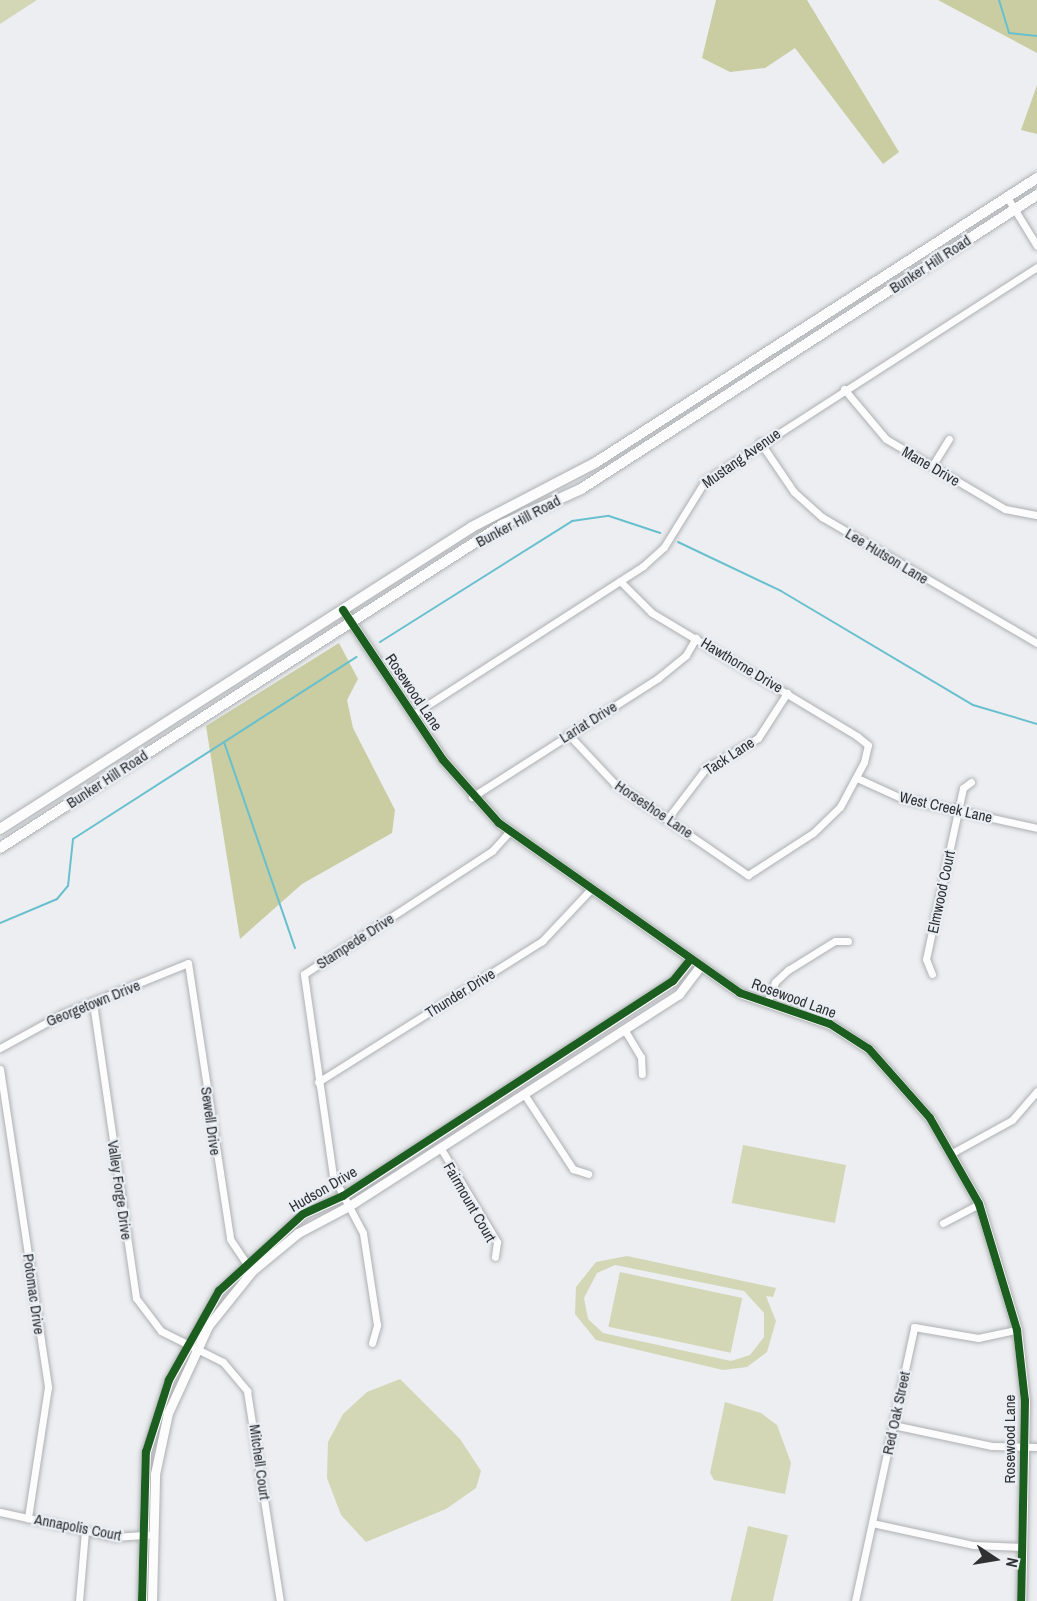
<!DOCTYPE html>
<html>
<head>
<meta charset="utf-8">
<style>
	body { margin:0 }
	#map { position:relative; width:1037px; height:1601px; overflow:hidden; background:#eceef1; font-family:"Archivo Narrow",sans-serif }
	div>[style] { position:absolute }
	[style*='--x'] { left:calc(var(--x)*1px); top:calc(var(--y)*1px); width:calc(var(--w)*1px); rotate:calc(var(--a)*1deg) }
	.green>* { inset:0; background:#d3d7b6; transform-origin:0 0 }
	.forest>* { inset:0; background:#cacda1 }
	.stream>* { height:2px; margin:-1px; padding:0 1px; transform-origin:1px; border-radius:1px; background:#68c0ce }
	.roads { filter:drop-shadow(0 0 2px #aeb0b3) drop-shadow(0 0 2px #aeb0b3) }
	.minor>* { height:7px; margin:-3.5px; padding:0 3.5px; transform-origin:3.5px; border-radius:3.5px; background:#fcfcfd }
	.tertiary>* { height:9px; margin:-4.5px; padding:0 4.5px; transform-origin:4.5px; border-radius:4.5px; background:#fcfcfd }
	.secondary>* { height:10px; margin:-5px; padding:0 5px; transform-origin:5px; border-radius:5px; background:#fcfcfd }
	.cycleway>* { height:8px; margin:-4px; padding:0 4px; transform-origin:4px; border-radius:4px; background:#1b5e20 }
	span { translate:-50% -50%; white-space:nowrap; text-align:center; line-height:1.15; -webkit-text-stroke:4.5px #e9eef4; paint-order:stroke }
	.street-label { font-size:15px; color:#2f3133 }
	.north { position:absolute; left:965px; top:1529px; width:60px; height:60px; -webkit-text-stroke:4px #e9eef4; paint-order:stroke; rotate:102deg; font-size:16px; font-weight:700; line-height:24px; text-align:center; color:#2f3133 }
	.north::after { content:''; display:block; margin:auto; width:21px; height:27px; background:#2f3133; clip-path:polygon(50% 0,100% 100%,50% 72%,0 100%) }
</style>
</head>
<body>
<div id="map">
	<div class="green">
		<div style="clip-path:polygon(0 0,37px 0,0 24px)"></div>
		<div style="left:743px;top:1145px;width:105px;height:59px;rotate:11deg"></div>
		<div style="clip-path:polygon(evenodd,627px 1256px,776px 1288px,773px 1297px,766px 1296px,776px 1321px,767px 1352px,747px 1367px,723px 1370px,596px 1340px,575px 1314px,576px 1287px,596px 1262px,627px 1256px,615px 1265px,744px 1291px,764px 1313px,764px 1337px,750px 1355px,731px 1361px,603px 1333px,588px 1319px,584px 1298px,597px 1273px,615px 1265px)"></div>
		<div style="left:620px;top:1272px;width:125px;height:56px;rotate:12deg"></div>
		<div style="clip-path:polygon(400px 1379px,460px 1439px,481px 1471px,476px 1488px,446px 1509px,366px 1542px,341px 1515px,327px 1478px,328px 1442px,343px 1414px,367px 1392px)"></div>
		<div style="clip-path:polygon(725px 1402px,761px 1413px,777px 1425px,791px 1463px,785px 1494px,714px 1480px,710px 1473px)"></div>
		<div style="left:748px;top:1526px;width:41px;height:77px;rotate:13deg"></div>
	</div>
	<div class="forest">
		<div style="clip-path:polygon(716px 0,807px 0,899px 152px,883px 164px,795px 48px,765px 68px,730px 72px,702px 58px)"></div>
		<div style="clip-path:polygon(938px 0,1037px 0,1037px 53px)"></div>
		<div style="clip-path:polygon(1037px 85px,1037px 134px,1021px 130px)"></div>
		<div style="clip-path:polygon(339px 643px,358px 679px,347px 700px,353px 728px,395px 810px,392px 833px,302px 884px,240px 939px,206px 726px)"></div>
	</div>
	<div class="stream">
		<div style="--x:999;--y:0;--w:34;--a:73"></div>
		<div style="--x:1009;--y:33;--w:28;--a:6"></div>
		<div style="--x:678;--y:542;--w:114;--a:25.4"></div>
		<div style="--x:781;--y:591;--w:223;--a:30.7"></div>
		<div style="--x:973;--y:705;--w:67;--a:16.5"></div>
		<div style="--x:380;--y:642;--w:227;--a:-32.2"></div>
		<div style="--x:572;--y:521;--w:37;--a:-8"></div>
		<div style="--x:609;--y:516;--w:54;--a:18.4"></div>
		<div style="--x:224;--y:742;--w:218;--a:71"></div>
		<div style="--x:0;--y:923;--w:62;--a:-22.8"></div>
		<div style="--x:57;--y:899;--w:17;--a:-50"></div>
		<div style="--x:68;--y:886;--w:47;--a:-83.9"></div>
		<div style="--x:73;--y:839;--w:337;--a:-32.7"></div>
	</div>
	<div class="roads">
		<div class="minor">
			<div style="--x:1007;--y:197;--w:57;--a:58.5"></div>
			<div style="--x:844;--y:389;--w:65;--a:50"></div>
			<div style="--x:886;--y:439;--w:138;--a:30.5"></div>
			<div style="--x:1005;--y:509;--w:33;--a:11"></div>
			<div style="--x:760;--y:442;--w:60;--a:55.8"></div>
			<div style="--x:794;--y:492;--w:38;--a:42"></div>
			<div style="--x:822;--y:517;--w:249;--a:30.4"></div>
			<div style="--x:932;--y:466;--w:32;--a:-58"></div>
			<div style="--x:412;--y:715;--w:275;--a:-32.8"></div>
			<div style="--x:643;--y:566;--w:28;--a:-42"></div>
			<div style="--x:664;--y:547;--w:78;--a:-58.2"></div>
			<div style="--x:705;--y:481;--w:395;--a:-32.8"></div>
			<div style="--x:568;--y:734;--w:67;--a:46.8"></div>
			<div style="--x:614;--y:783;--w:163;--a:34.5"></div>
			<div style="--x:748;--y:875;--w:77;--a:-32.9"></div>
			<div style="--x:813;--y:833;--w:37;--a:-44"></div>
			<div style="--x:840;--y:807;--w:51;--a:-61.9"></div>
			<div style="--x:864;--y:762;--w:17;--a:-77"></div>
			<div style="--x:868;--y:745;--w:14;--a:-141"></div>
			<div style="--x:857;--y:736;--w:240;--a:-149"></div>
			<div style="--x:651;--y:612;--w:44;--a:-135"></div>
			<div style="--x:857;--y:778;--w:48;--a:24.4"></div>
			<div style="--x:901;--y:798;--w:139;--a:12.4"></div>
			<div style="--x:472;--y:797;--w:221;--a:-32.6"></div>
			<div style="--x:658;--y:678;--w:36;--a:-39"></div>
			<div style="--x:686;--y:655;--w:20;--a:-60"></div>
			<div style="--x:668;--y:818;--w:63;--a:-52.8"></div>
			<div style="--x:706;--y:768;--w:60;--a:-30"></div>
			<div style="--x:758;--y:738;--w:54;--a:-57.2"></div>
			<div style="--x:932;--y:974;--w:16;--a:-112"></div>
			<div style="--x:926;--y:959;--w:175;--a:-77.8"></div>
			<div style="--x:963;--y:788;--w:10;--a:-37"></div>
			<div style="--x:93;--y:1003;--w:298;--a:81.7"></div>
			<div style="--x:136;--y:1298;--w:41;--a:52.9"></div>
			<div style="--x:161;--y:1331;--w:69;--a:26.6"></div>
			<div style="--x:223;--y:1362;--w:38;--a:50"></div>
			<div style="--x:247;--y:1391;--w:213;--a:81.1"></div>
			<div style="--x:767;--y:1003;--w:22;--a:-69"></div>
			<div style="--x:775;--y:982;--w:18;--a:-43"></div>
			<div style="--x:788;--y:970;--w:55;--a:-31.7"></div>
			<div style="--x:835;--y:941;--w:13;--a:0"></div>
			<div style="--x:624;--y:1029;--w:33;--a:59"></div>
			<div style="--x:641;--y:1057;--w:17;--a:87"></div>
			<div style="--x:0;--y:1048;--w:71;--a:-28.7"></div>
			<div style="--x:62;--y:1014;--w:136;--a:-22"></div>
			<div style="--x:188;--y:963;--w:279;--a:81.3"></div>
			<div style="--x:230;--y:1239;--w:34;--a:56"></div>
			<div style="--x:0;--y:1069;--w:322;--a:81.4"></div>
			<div style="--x:48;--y:1387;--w:133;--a:98.7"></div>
			<div style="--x:318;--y:1082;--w:265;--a:-32.2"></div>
			<div style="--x:542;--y:941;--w:70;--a:-46.7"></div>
			<div style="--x:524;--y:1094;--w:90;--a:56.8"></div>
			<div style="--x:573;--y:1169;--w:16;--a:18"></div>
			<div style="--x:440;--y:1147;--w:111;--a:59"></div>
			<div style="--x:497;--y:1242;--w:15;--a:98"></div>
			<div style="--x:952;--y:1153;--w:68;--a:-28.8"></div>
			<div style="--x:1012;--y:1120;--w:38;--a:-49"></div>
			<div style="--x:943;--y:1223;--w:41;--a:-27.8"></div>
			<div style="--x:372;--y:1343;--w:19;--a:-74"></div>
			<div style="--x:377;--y:1325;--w:93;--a:-98.7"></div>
			<div style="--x:363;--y:1233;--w:64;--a:-117.8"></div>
			<div style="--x:333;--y:1176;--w:204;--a:-98.2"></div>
			<div style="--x:304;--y:974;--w:225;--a:-33.2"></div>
			<div style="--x:492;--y:851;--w:27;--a:-48"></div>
			<div style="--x:893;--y:1425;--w:101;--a:12"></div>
			<div style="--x:992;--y:1446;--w:45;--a:1.3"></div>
			<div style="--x:0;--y:1512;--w:118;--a:12.3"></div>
			<div style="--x:115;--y:1537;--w:32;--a:-4"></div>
			<div style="--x:872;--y:1523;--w:103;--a:12.3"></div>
			<div style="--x:973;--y:1545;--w:50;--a:2.3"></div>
			<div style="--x:79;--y:1601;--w:70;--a:-85.1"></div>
			<div style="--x:855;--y:1601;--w:280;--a:-77.8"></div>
			<div style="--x:914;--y:1327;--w:65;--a:9.8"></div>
			<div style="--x:978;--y:1338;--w:40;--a:-12"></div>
		</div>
		<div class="tertiary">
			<div style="--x:343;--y:610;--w:180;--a:56.3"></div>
			<div style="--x:443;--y:760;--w:84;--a:48.4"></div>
			<div style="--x:499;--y:823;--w:295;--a:35.2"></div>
			<div style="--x:740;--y:993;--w:95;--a:19"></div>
			<div style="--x:830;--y:1024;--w:46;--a:32.7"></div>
			<div style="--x:869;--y:1049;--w:92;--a:48.5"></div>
			<div style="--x:930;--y:1118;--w:99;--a:60.3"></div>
			<div style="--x:979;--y:1204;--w:132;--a:73.2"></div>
			<div style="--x:1017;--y:1330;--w:71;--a:83.6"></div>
			<div style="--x:1025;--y:1401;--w:200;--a:91.1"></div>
			<div style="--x:142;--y:1601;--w:149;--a:-88.5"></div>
			<div style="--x:146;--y:1452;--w:76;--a:-72.3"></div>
			<div style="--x:169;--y:1380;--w:102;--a:-60.7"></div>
			<div style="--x:219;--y:1291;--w:114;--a:-42.5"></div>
			<div style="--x:303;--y:1214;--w:44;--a:-24.2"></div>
			<div style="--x:343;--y:1196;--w:394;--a:-33.1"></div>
			<div style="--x:673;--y:981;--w:27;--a:-51"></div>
			<div style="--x:152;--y:1601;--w:127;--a:-88.6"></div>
			<div style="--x:155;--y:1474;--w:62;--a:-78"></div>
			<div style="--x:168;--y:1413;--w:96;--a:-65.3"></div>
			<div style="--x:208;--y:1326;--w:70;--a:-51.3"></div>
			<div style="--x:252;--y:1271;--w:60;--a:-39.6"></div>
			<div style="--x:298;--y:1233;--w:58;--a:-27.9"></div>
			<div style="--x:349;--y:1206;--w:392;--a:-32.7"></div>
			<div style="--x:679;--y:994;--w:35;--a:-53"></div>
		</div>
		<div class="secondary">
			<div style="--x:0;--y:829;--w:560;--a:-32.61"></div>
			<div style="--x:472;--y:527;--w:139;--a:-27.5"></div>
			<div style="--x:595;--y:463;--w:526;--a:-32.81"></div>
			<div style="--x:0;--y:848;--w:597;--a:-32.76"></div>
			<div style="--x:502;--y:525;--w:87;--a:-24.5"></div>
			<div style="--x:581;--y:489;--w:543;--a:-32.81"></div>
		</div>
	</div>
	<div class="cycleway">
		<div style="--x:343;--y:610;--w:180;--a:56.3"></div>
		<div style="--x:443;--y:760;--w:84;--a:48.4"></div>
		<div style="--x:499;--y:823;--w:295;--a:35.2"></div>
		<div style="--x:740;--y:993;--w:95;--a:19"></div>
		<div style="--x:830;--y:1024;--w:46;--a:32.7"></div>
		<div style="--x:869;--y:1049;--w:92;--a:48.5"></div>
		<div style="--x:930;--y:1118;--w:99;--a:60.3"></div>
		<div style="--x:979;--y:1204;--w:132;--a:73.2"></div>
		<div style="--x:1017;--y:1330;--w:71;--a:83.6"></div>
		<div style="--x:1025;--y:1401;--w:200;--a:91.1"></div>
		<div style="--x:142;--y:1601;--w:149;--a:-88.5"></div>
		<div style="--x:146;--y:1452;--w:76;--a:-72.3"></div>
		<div style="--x:169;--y:1380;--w:102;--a:-60.7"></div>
		<div style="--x:219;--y:1291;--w:114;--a:-42.5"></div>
		<div style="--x:303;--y:1214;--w:44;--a:-24.2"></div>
		<div style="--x:343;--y:1196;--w:394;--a:-33.1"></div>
		<div style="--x:673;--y:981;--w:27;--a:-51"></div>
	</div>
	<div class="street-label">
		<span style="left:930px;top:264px;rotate:-33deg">Bunker Hill Road</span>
		<span style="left:741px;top:458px;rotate:-35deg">Mustang Avenue</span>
		<span style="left:931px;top:466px;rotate:30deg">Mane Drive</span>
		<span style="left:518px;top:521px;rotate:-28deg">Bunker Hill Road</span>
		<span style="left:887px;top:556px;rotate:31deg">Lee Hutson Lane</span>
		<span style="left:742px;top:665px;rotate:31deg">Hawthorne Drive</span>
		<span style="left:414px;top:692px;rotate:56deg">Rosewood Lane</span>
		<span style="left:588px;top:722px;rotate:-32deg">Lariat Drive</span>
		<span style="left:729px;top:756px;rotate:-33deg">Tack Lane</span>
		<span style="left:107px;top:779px;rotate:-33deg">Bunker Hill Road</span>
		<span style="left:946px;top:807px;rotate:13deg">West Creek Lane</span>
		<span style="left:654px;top:809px;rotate:34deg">Horseshoe Lane</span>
		<span style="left:941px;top:892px;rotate:-78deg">Elmwood Court</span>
		<span style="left:355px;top:941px;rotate:-33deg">Stampede Drive</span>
		<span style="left:460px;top:993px;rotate:-32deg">Thunder Drive</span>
		<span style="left:794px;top:998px;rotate:20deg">Rosewood Lane</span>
		<span style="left:93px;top:1003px;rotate:-22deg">Georgetown Drive</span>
		<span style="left:211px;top:1121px;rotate:82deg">Sewell Drive</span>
		<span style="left:323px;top:1189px;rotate:-30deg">Hudson Drive</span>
		<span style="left:120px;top:1190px;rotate:82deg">Valley Forge Drive</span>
		<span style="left:470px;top:1202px;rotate:60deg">Fairmount Court</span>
		<span style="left:34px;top:1294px;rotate:82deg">Potomac Drive</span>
		<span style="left:896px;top:1413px;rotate:-78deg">Red Oak Street</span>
		<span style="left:1010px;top:1439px;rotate:-90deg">Rosewood Lane</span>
		<span style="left:260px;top:1462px;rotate:82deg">Mitchell Court</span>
		<span style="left:78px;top:1527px;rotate:11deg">Annapolis Court</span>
	</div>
	<div class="north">N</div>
</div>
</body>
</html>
